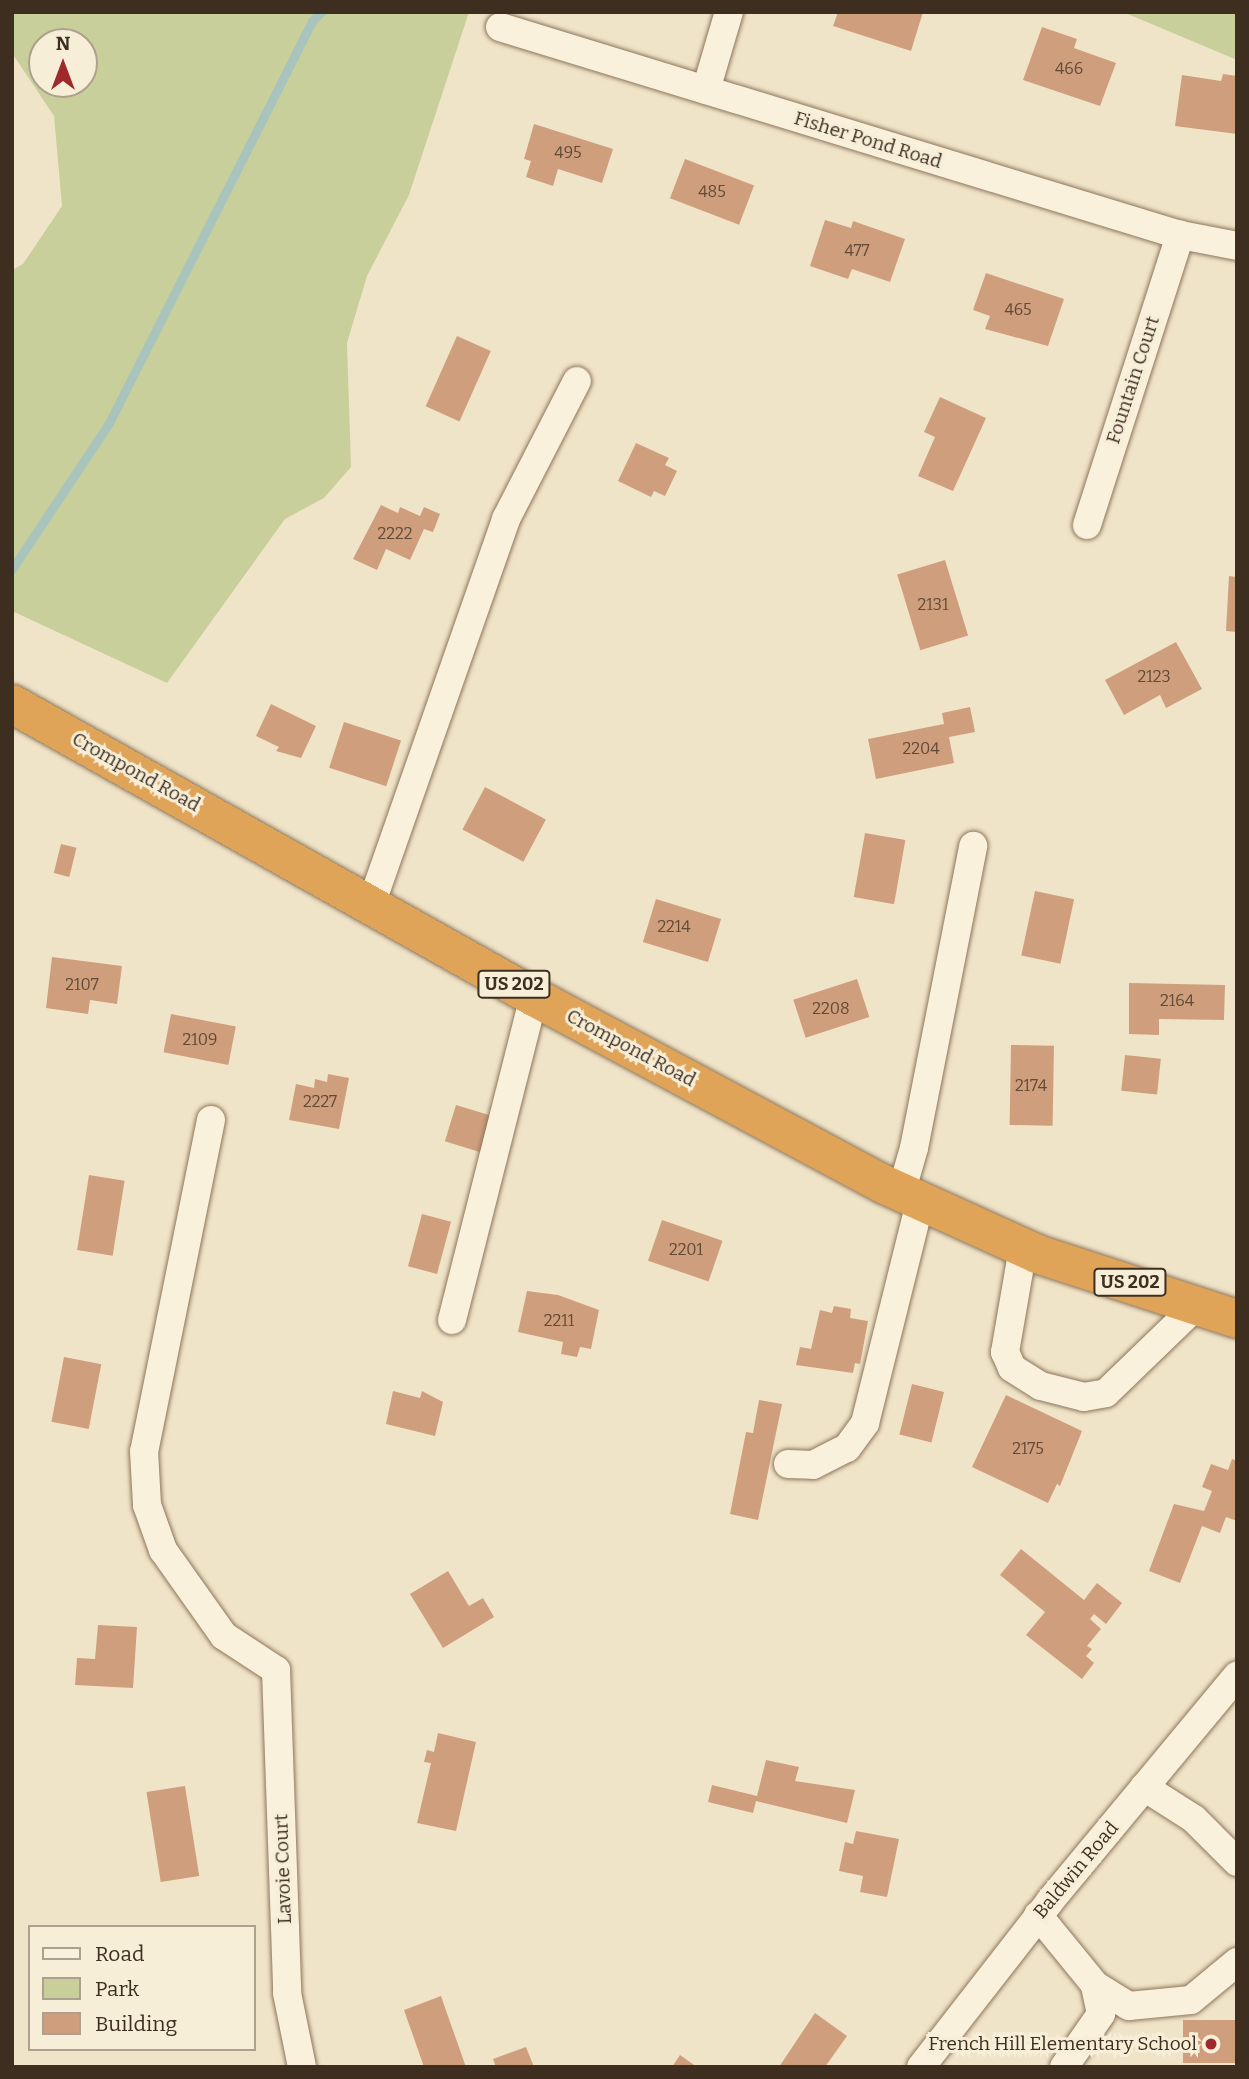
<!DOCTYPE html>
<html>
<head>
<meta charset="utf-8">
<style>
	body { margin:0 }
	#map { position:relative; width:1249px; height:2079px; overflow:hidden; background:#f0e4c8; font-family:Bitter,serif }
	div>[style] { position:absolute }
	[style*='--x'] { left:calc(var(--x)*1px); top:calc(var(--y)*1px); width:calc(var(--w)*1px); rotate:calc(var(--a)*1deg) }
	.green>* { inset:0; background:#c9cf9b }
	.stream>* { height:9px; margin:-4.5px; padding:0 4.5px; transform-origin:4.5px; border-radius:4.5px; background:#a9c4bc }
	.building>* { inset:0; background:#cf9f7d; transform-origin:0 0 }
	.roads { filter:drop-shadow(0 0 2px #8d765c) drop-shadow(0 0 2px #8d765c) }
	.minor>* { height:28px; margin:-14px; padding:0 14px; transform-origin:14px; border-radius:14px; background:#faf1dc }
	.highway>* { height:38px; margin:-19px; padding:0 19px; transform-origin:19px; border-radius:19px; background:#e0a458 }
	.dots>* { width:19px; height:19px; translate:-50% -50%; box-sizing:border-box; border:4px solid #f7eed8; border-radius:50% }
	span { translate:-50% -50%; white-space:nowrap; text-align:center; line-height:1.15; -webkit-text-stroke:6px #f7eed8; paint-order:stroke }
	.number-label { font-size:16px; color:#624a37 }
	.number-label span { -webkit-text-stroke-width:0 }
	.shield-label span { padding:2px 5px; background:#f7eed8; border:2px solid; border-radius:5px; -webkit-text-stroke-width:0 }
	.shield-label { font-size:18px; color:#3d2e20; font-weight:700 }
	.street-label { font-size:19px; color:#3d2e20 }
	.poi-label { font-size:19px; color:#3d2e20 }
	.right { translate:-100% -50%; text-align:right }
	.frame { position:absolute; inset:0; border:14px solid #3d2e20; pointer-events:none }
	.legend { position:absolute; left:28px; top:1925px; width:228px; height:126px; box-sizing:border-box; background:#f7eed8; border:2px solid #ada18e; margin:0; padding:9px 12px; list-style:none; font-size:21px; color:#3d2e20 }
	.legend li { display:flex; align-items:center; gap:14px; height:35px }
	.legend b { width:35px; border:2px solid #ada18e }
	.north { position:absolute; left:28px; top:28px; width:70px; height:70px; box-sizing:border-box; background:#f7eed8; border:2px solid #ada18e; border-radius:50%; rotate:0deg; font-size:19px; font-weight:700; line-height:28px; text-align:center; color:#3d2e20 }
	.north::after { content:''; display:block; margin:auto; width:24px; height:32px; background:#9e2a2b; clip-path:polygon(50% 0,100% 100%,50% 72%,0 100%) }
</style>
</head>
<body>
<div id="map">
	<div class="green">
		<div style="clip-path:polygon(evenodd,12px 12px,469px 12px,409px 195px,367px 276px,347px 343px,351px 467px,324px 498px,285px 519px,167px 683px,12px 611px,12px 270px,23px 264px,62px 206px,54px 116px,12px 53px,12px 12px,42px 42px,84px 42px,84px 84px,42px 84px,42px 42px)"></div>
		<div style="clip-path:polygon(1123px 12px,1237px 12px,1237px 60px)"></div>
	</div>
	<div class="stream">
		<div style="--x:12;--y:569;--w:175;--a:-56.4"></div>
		<div style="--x:109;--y:423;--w:450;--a:-63.2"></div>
		<div style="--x:312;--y:21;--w:13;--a:-45"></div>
	</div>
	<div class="building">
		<div style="clip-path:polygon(838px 12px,923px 12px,911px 51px,833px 26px)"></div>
		<div style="clip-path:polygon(1042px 27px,1077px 39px,1074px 48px,1116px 63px,1100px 106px,1023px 80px)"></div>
		<div style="clip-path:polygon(1223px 74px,1237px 76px,1237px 134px,1175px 126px,1182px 75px,1221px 81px)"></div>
		<div style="clip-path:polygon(534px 124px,613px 149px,602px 183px,558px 169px,553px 186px,526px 177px,531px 161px,524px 159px)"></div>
		<div style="left:685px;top:159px;width:74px;height:42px;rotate:21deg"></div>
		<div style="clip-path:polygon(825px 220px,851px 228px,853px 221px,905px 239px,890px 282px,852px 269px,848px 279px,810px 266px)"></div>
		<div style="clip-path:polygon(986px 273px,1064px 299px,1048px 346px,985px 329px,990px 316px,973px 310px)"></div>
		<div style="left:457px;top:336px;width:37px;height:77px;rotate:24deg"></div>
		<div style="clip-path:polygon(940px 397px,986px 418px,953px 491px,918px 476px,935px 437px,924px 432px)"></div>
		<div style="clip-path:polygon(636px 443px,669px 458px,665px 465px,677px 471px,665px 496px,654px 491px,651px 497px,618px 481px)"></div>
		<div style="clip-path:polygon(381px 505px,398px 513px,400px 507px,420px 516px,424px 507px,440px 514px,433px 532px,424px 529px,410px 560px,386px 549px,377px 570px,353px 559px)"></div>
		<div style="left:945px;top:560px;width:79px;height:50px;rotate:73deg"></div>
		<div style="clip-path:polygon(1229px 576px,1237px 577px,1237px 632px,1226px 631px)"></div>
		<div style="clip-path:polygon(1176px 642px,1202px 689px,1166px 708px,1160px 695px,1124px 715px,1105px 680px)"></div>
		<div style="clip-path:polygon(271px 704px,316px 726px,301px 758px,276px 751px,279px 747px,256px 736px)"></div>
		<div style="clip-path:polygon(970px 707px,975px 732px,949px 737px,954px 763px,876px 779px,868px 739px,944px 724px,942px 713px)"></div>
		<div style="left:344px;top:722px;width:60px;height:48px;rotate:18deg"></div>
		<div style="left:485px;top:787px;width:69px;height:48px;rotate:28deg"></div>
		<div style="left:865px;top:833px;width:41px;height:65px;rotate:10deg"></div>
		<div style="left:61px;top:844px;width:16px;height:30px;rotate:14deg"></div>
		<div style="left:1035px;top:891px;width:40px;height:66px;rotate:12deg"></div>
		<div style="left:656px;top:899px;width:68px;height:45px;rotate:17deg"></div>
		<div style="clip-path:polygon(52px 957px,122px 966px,117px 1004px,90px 1000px,88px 1014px,46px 1008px)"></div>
		<div style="left:857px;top:979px;width:40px;height:67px;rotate:72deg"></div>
		<div style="clip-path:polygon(1129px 983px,1225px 985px,1224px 1020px,1159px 1019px,1159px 1035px,1129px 1034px)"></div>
		<div style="left:171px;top:1014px;width:66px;height:39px;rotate:11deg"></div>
		<div style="left:1011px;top:1045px;width:43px;height:80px;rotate:1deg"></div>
		<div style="left:1125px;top:1055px;width:36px;height:36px;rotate:6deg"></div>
		<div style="clip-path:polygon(328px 1074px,349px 1078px,339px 1129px,289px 1120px,296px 1084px,314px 1088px,315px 1079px,327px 1082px)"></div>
		<div style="left:456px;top:1105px;width:37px;height:38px;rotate:17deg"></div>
		<div style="left:89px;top:1175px;width:36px;height:76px;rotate:9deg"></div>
		<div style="left:422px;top:1214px;width:30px;height:54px;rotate:15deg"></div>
		<div style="left:662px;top:1220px;width:64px;height:43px;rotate:19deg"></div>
		<div style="clip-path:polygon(527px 1291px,558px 1295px,599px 1310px,591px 1349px,580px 1347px,577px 1357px,561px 1354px,563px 1342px,518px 1332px)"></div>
		<div style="clip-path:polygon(834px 1306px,851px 1309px,850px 1318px,868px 1321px,860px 1364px,855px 1363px,853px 1373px,796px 1365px,800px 1347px,811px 1349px,820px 1310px,832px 1313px)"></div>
		<div style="left:64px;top:1357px;width:38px;height:66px;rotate:11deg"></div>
		<div style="left:912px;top:1384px;width:33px;height:52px;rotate:14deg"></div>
		<div style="clip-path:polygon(393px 1391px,420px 1398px,422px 1391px,443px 1402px,435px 1436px,386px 1424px)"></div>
		<div style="clip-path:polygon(1006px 1395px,1082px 1431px,1060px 1486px,1057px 1484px,1048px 1503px,972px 1467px)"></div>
		<div style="clip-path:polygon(759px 1400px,782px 1404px,758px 1520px,730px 1514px,746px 1432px,753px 1433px)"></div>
		<div style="clip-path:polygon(1232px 1459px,1237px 1461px,1237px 1521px,1226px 1517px,1220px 1533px,1202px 1526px,1180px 1583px,1149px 1571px,1174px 1504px,1204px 1511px,1212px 1491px,1202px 1487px,1211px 1464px,1228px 1470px)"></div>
		<div style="clip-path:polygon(1021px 1549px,1084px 1600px,1097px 1583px,1122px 1603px,1106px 1624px,1094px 1614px,1090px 1619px,1101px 1629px,1087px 1646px,1092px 1649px,1086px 1656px,1094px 1663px,1082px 1679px,1026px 1635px,1045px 1612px,1000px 1575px)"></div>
		<div style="clip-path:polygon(448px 1571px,469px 1606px,483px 1598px,494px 1617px,443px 1648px,410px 1594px)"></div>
		<div style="clip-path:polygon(98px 1625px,137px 1627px,133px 1688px,75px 1685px,77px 1658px,95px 1659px)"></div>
		<div style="clip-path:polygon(438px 1733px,476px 1742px,456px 1831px,417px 1823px,431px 1763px,424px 1762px,427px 1750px,434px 1752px)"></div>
		<div style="clip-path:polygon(766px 1760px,799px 1767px,795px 1781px,855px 1790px,847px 1823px,756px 1801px,753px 1813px,708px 1802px,712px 1785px,757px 1796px)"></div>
		<div style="left:185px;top:1786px;width:91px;height:39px;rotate:81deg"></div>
		<div style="clip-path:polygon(856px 1831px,899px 1839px,887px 1897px,860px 1892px,863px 1876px,839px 1871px,845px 1842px,853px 1844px)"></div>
		<div style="clip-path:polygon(441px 1996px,449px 2019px,466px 2067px,424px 2067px,404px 2010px)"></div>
		<div style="clip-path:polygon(815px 2013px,847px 2036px,825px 2067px,779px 2067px)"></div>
		<div style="left:1237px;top:2020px;width:43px;height:54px;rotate:90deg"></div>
		<div style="clip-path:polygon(526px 2047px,534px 2067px,496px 2067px,493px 2059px)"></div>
		<div style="clip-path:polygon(680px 2055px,697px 2067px,672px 2067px)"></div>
	</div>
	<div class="roads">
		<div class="minor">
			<div style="--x:500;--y:27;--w:711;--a:17.01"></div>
			<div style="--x:1180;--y:235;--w:58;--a:10.9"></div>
			<div style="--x:706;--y:90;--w:81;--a:-73.6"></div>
			<div style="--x:1087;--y:525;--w:305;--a:-72.2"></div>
			<div style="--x:372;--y:902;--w:406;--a:-70.7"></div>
			<div style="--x:506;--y:519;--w:155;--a:-62.8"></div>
			<div style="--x:211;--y:1120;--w:338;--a:101.4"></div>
			<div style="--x:144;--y:1451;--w:54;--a:86.8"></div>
			<div style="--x:147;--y:1505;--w:48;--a:70.4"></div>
			<div style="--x:163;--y:1550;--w:105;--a:54.7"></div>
			<div style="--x:224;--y:1636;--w:62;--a:33.2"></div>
			<div style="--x:276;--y:1670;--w:323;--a:88"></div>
			<div style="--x:287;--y:1993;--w:76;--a:78.5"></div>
			<div style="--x:901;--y:1193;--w:47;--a:-73.9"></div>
			<div style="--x:914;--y:1148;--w:308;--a:-78.9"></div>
			<div style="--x:1023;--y:1248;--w:106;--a:99.8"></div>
			<div style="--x:1005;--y:1352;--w:17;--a:66"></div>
			<div style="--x:1012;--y:1368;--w:34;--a:32"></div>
			<div style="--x:1041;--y:1386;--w:44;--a:14.3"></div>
			<div style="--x:1084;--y:1397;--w:22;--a:-10"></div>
			<div style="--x:1106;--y:1393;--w:127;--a:-44"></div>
			<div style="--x:452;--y:1320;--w:333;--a:-75.8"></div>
			<div style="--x:788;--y:1464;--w:25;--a:2"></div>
			<div style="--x:813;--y:1465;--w:38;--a:-27"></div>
			<div style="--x:847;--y:1448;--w:31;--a:-54"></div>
			<div style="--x:865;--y:1423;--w:228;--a:-76"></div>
			<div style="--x:1144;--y:1787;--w:59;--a:32.6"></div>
			<div style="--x:1194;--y:1819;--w:61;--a:45"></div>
			<div style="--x:1038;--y:1915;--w:90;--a:50.8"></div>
			<div style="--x:1095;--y:1985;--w:40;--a:32"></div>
			<div style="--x:1129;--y:2006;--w:62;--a:-5.5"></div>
			<div style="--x:1191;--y:2000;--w:60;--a:-39.6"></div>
			<div style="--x:921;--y:2067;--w:210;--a:-52.1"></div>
			<div style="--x:1050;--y:1901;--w:293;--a:-50.3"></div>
			<div style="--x:1064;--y:2067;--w:65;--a:-55.1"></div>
			<div style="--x:1101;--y:2014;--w:30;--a:-102"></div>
		</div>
		<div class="highway">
			<div style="--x:12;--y:704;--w:599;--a:29.31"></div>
			<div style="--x:534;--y:997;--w:396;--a:28.2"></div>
			<div style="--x:883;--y:1184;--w:169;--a:24.4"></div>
			<div style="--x:1037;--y:1254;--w:210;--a:18"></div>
		</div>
	</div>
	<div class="dots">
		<div style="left:1211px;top:2044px;background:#9e2a2b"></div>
	</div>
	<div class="number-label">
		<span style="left:1069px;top:69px">466</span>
		<span style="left:568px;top:153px">495</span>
		<span style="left:712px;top:192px">485</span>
		<span style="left:857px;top:251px">477</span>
		<span style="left:1018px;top:310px">465</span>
		<span style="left:395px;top:534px">2222</span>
		<span style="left:933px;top:605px">2131</span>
		<span style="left:1154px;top:677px">2123</span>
		<span style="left:921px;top:749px">2204</span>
		<span style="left:674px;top:927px">2214</span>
		<span style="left:82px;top:985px">2107</span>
		<span style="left:1177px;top:1001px">2164</span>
		<span style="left:831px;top:1009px">2208</span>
		<span style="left:200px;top:1040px">2109</span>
		<span style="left:1031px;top:1086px">2174</span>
		<span style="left:320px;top:1102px">2227</span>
		<span style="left:686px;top:1250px">2201</span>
		<span style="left:559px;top:1321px">2211</span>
		<span style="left:1028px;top:1449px">2175</span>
	</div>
	<div class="shield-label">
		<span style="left:514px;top:984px">US 202</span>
		<span style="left:1130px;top:1282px">US 202</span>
	</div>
	<div class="street-label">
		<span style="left:868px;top:140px;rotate:17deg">Fisher Pond Road</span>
		<span style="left:1133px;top:380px;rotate:-72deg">Fountain Court</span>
		<span style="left:136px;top:772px;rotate:29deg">Crompond Road</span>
		<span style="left:631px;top:1048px;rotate:28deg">Crompond Road</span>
		<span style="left:283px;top:1869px;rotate:-92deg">Lavoie Court</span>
		<span style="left:1076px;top:1870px;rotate:-50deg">Baldwin Road</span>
	</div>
	<div class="poi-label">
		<span class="right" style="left:1197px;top:2044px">French Hill Elementary School</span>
	</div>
	<div class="frame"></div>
	<ul class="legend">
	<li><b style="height:9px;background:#faf1dc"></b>Road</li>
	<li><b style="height:19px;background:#c9cf9b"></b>Park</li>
	<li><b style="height:19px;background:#cf9f7d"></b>Building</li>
	</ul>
	<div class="north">N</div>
</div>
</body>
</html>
